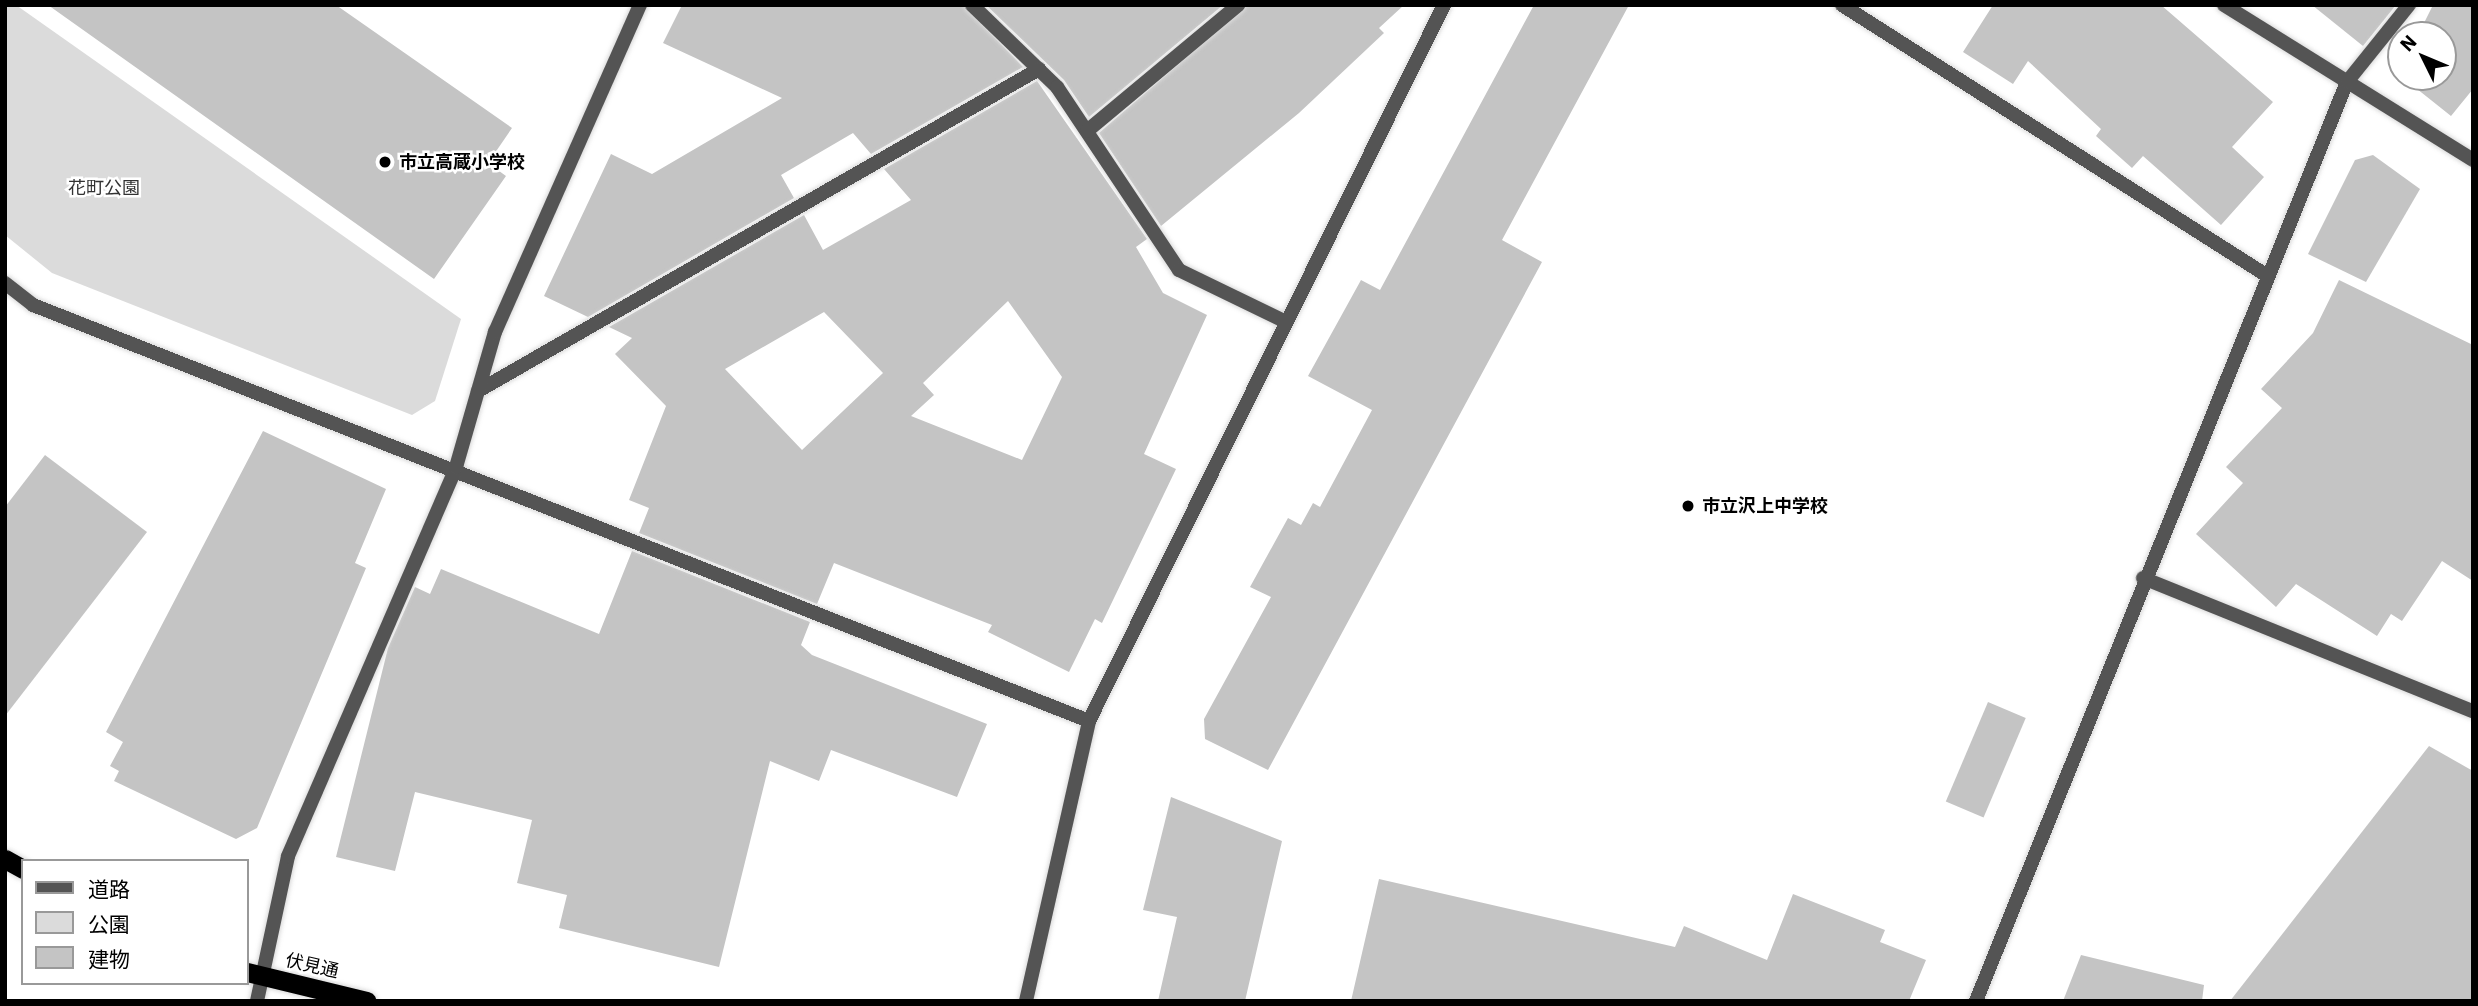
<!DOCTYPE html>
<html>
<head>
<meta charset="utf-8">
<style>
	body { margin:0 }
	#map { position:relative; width:2478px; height:1006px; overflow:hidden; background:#fff; font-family:"IBM Plex Sans","Noto Sans JP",sans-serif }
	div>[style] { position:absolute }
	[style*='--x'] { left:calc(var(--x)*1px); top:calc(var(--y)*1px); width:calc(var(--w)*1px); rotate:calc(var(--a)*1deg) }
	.green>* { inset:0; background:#dbdbdb }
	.building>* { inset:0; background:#c4c4c4; transform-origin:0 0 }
	.roads { filter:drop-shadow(0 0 2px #dbdbdb) drop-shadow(0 0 2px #dbdbdb) }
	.minor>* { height:14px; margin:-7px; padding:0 7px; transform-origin:7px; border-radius:7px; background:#545454 }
	.trunk>* { height:19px; margin:-9.5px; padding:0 9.5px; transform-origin:9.5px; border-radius:9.5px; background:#000 }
	.dots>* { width:19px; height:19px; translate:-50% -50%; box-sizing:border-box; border:4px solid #fff; border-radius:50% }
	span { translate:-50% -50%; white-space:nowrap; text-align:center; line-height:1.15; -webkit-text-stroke:5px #fff; paint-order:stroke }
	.poi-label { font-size:18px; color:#000; font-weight:700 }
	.left { translate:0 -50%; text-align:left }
	.park-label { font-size:18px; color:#323232 }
	.street-label { font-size:18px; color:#000 }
	.frame { position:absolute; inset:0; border:7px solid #000; pointer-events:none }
	.legend { position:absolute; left:21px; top:859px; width:228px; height:126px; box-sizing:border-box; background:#fff; border:2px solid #999; margin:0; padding:9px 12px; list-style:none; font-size:21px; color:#000 }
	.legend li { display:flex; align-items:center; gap:14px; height:35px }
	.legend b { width:35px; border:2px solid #999 }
	.north { position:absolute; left:2387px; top:21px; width:70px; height:70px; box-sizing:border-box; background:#fff; border:2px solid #999; border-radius:50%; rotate:313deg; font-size:19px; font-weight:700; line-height:28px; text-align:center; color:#000 }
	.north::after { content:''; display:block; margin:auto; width:24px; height:32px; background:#000; clip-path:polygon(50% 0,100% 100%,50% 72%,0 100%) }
</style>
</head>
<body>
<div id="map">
	<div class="green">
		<div style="clip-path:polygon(5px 5px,16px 5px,461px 319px,435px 401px,412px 415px,52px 273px,5px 235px)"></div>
	</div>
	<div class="building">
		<div style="clip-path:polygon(48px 5px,336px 5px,512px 128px,488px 163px,506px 176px,434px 279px)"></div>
		<div style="clip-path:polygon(682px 5px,963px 5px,1023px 67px,871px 154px,853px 133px,781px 175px,794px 198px,588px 317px,544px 296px,611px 154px,652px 174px,782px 98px,663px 43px)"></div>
		<div style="clip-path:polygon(986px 5px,1223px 5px,1089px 117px,1064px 80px)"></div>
		<div style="clip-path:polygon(1247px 5px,1404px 5px,1379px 28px,1384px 33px,1299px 113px,1161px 226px,1099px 133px)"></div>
		<div style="clip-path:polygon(1534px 5px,1629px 5px,1502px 240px,1542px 262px,1268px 770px,1205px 739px,1204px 719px,1271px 597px,1250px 587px,1288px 518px,1301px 525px,1313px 503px,1320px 507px,1372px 410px,1308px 376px,1361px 280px,1380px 290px)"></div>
		<div style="clip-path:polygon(1993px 5px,2161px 5px,2273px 102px,2232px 147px,2264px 177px,2221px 225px,2143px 156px,2132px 168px,2096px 136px,2101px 129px,2028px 61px,2013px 84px,1963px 52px)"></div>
		<div style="clip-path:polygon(2312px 5px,2396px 5px,2363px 46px)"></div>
		<div style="clip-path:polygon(2433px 5px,2473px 5px,2473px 89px,2451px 116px,2402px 77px,2443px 77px,2443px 35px,2418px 35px)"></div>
		<div style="clip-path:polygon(evenodd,1037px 81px,1147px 239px,1136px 247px,1163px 293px,1207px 315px,1144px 454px,1176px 469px,1102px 623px,1095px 619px,1069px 672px,988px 632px,992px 625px,834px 563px,817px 604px,639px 533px,649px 508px,629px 500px,666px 406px,615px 354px,632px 338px,609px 327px,804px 215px,823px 250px,911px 200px,884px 169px,1037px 81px,1008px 301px,1062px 377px,1022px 460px,911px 416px,934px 395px,923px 383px,1008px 301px,1037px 81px,824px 312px,883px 373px,802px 450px,725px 369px,824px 312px)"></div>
		<div style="clip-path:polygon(2373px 155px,2420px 189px,2366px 282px,2308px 254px,2355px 160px)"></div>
		<div style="clip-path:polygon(2339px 280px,2473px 345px,2473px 581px,2442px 561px,2402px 621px,2391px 614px,2377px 636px,2296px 584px,2276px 607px,2196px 534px,2243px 483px,2226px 467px,2282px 408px,2261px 389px,2313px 333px)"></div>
		<div style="clip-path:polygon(263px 431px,386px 489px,355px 563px,366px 568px,257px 828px,236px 839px,114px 781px,119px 771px,110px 766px,123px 742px,106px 732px)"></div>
		<div style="clip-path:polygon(45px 455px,147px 532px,5px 716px,5px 507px)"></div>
		<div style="clip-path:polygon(632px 551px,810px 622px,801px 645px,812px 655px,987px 724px,957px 797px,831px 750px,819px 781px,770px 761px,719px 967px,559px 928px,567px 895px,517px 883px,532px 820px,415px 792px,395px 871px,336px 857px,388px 648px,415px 587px,430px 594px,441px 569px,599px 634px)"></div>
		<div style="left:1988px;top:702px;width:41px;height:108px;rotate:23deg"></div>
		<div style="clip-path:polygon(2429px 746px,2473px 771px,2473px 1001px,2230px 1001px)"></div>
		<div style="clip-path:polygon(1171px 797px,1282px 841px,1245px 1001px,1158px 1001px,1177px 917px,1143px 910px)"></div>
		<div style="clip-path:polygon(1379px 879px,1675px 947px,1684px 926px,1767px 960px,1793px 894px,1885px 930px,1880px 942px,1926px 960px,1909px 1001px,1351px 1001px)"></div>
		<div style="clip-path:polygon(2081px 955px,2204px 985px,2202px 1001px,2063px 1001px)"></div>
	</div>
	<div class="roads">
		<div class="minor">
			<div style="--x:972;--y:5;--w:118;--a:44"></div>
			<div style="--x:1057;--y:87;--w:220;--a:56.3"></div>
			<div style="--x:1179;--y:270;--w:119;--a:25.9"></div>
			<div style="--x:1842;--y:5;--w:503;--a:32.49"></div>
			<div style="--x:2224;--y:5;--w:293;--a:31.9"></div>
			<div style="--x:1087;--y:131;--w:197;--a:-39.8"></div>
			<div style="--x:5;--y:283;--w:36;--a:38"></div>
			<div style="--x:33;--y:305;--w:1135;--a:21.5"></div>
			<div style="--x:478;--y:391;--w:647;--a:-29.85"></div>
			<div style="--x:2143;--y:578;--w:356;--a:22"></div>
			<div style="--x:257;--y:1001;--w:148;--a:-77.9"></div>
			<div style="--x:288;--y:856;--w:424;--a:-66.6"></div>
			<div style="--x:456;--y:467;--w:141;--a:-73.9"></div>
			<div style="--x:495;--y:332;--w:358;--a:-66.1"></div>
			<div style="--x:1026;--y:1001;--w:287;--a:-77.3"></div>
			<div style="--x:1089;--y:721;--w:799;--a:-63.63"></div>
			<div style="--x:1976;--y:1001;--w:991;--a:-68.02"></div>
			<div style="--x:2347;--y:82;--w:99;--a:-51.2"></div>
		</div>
		<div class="trunk">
			<div style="--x:5;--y:859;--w:21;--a:29"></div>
			<div style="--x:247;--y:972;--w:123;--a:13.6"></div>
		</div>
	</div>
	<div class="dots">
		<div style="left:385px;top:162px;background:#000"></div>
		<div style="left:1688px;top:506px;background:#000"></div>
	</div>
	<div class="poi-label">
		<span class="left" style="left:399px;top:162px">市立高蔵小学校</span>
		<span class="left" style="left:1702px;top:506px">市立沢上中学校</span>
	</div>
	<div class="park-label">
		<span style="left:104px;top:188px">花町公園</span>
	</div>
	<div class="street-label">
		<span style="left:312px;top:966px;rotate:13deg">伏見通</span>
	</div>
	<div class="frame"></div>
	<ul class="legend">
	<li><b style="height:9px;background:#545454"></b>道路</li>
	<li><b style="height:19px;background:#dbdbdb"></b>公園</li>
	<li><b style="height:19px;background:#c4c4c4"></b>建物</li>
	</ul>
	<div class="north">N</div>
</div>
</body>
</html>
